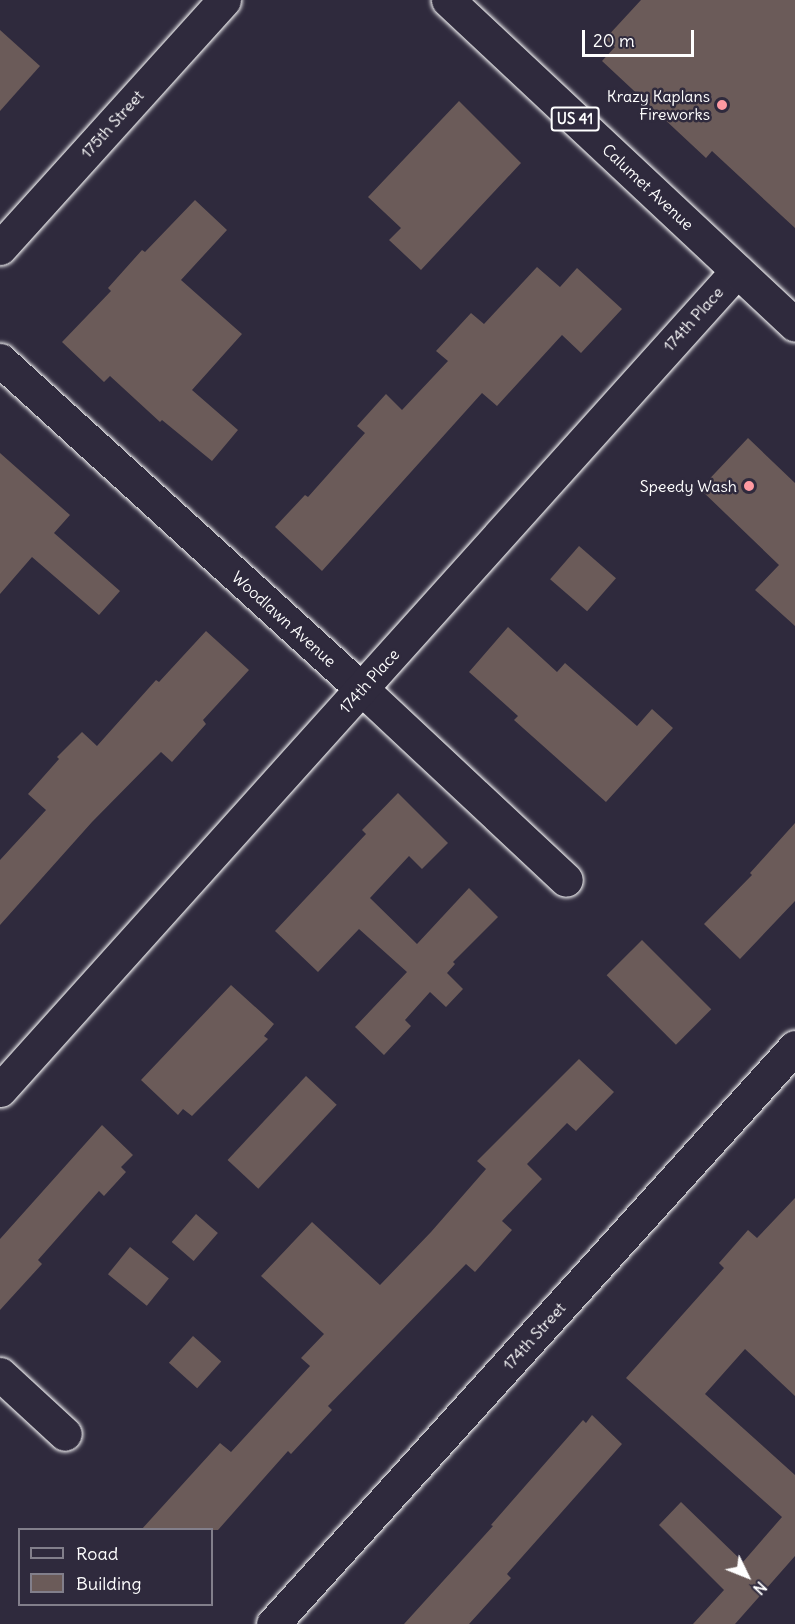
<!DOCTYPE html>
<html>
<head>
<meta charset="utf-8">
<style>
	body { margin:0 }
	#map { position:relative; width:795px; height:1624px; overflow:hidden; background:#2f2a3d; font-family:Delius,sans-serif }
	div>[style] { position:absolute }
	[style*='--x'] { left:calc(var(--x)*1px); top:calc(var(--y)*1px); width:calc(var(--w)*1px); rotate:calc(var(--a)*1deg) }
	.building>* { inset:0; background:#6b5b59; transform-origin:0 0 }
	.roads { filter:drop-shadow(0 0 2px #fff) drop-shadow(0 0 2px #fff) }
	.street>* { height:33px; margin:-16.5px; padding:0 16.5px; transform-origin:16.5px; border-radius:16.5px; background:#2f2a3d }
	.secondary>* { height:33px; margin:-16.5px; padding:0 16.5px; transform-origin:16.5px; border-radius:16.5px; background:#2f2a3d }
	.primary>* { height:33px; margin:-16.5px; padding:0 16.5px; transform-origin:16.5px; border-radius:16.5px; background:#2f2a3d }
	.dots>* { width:16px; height:16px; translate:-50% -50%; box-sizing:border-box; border:3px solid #2f2a3d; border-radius:50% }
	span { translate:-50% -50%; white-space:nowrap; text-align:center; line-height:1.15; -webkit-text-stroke:5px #2f2a3d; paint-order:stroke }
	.shield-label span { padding:2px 4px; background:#2f2a3d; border:2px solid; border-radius:4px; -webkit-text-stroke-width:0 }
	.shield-label { font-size:15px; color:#fff; font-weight:700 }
	.poi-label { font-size:16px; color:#fff }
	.right { translate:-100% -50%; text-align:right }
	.street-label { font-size:16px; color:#fff }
	.legend { position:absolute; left:18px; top:1528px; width:195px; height:78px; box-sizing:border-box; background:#2f2a3d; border:2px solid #827f8b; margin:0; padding:8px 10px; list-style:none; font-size:18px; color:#fff }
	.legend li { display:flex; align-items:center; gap:12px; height:30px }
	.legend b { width:30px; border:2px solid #827f8b }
	.north { position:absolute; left:717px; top:1546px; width:60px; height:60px; -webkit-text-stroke:4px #2f2a3d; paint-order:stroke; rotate:133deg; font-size:16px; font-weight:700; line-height:24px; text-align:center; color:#fff }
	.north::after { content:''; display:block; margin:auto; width:21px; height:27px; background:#fff; clip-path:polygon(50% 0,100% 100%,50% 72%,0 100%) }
	.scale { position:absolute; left:582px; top:30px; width:112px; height:27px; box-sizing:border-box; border:3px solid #fff; border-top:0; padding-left:8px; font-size:18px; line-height:21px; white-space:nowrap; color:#fff; -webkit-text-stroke:4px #2f2a3d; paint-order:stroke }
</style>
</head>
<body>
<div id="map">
	<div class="building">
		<div style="clip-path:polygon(641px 0,795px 0,795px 228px,712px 151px,706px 158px,602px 61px,615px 47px,605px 39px)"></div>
		<div style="clip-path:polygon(0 30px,40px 66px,0 111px)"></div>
		<div style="clip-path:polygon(459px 101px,521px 163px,421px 270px,389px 240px,401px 228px,368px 197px)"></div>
		<div style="clip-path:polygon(195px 200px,227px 230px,181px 280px,242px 334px,192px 390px,238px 430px,212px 461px,162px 420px,160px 422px,110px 376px,104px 382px,62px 342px,111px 291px,108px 288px,142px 250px,145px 252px)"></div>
		<div style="clip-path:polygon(537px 267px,560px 287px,577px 268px,622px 309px,581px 353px,562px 335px,497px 406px,482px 393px,322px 571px,275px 527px,305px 495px,308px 497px,365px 433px,357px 426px,386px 394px,402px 410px,448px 361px,436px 351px,471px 313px,484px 324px)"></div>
		<div style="clip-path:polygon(748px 438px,795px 483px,795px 626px,755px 590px,779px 565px,700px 489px)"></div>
		<div style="clip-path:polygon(0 453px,70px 515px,54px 533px,120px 591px,99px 615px,32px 557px,0 594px)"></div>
		<div style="left:579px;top:546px;width:49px;height:44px;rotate:41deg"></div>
		<div style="clip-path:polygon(508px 627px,557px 672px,565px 663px,637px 726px,652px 709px,673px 728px,606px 802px,514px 720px,518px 716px,469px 672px)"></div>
		<div style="clip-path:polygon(206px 631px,249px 670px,203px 720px,206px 724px,172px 762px,161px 752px,92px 822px,0 925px,0 860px,46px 810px,28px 794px,59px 759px,57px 757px,82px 732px,97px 746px,156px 680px,159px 682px)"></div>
		<div style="clip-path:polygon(398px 793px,448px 843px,422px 869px,409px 856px,370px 898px,417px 944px,469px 888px,498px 917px,453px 962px,455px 964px,447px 973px,463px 989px,446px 1007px,430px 992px,405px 1020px,411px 1026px,384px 1055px,355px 1027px,407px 972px,359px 929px,318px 972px,275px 931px,366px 834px,362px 830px)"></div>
		<div style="clip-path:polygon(795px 823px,795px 901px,740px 959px,704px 924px,752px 875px,750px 873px)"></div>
		<div style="left:642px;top:940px;width:98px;height:50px;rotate:45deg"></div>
		<div style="clip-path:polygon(231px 985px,274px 1024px,264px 1036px,268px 1039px,192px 1116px,183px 1109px,178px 1115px,141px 1080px)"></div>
		<div style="clip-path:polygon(579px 1059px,614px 1092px,576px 1131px,567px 1123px,527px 1164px,542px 1179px,502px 1221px,512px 1230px,475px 1272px,466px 1264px,328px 1406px,332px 1410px,291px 1454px,288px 1451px,218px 1530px,141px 1530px,220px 1443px,231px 1452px,310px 1366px,301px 1358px,324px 1334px,261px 1276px,312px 1222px,380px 1285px,431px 1232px,486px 1169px,477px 1161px)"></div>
		<div style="left:306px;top:1076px;width:42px;height:115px;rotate:43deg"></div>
		<div style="clip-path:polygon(102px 1125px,133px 1155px,121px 1167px,126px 1172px,104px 1196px,99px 1191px,38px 1260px,42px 1264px,0 1310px,0 1239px)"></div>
		<div style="clip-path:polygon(795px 1198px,795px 1396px,745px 1349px,705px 1394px,795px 1475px,795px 1556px,735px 1624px,693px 1624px,724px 1590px,659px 1525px,681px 1502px,743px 1562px,782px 1517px,626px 1378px,724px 1268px,719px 1263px,748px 1230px,757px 1238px)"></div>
		<div style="left:196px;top:1214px;width:29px;height:37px;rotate:41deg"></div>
		<div style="left:130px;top:1247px;width:50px;height:35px;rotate:39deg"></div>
		<div style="left:193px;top:1336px;width:38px;height:36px;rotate:42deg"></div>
		<div style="clip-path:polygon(592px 1415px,622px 1444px,507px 1574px,511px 1578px,469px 1624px,404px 1624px,493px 1526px,491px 1525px,583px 1420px,586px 1423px)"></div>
	</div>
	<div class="roads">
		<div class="street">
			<div style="--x:0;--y:360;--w:489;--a:42.3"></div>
			<div style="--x:362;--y:689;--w:279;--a:43.1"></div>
			<div style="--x:0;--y:1090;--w:1102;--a:-48.02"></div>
			<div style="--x:0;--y:1374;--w:88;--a:42.7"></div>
			<div style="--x:273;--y:1624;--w:778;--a:-47.87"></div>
		</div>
		<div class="secondary">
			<div style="--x:0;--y:248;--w:334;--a:-47.9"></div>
		</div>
		<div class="primary">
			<div style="--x:448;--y:0;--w:475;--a:43.1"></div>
		</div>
	</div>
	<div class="dots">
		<div style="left:722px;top:105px;background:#ff9aa2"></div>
		<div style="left:749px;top:486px;background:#ff9aa2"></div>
	</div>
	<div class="shield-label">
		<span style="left:575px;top:119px">US 41</span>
	</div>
	<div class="poi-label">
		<span class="right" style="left:710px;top:105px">Krazy Kaplans<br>Fireworks</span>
		<span class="right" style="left:737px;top:486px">Speedy Wash</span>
	</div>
	<div class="street-label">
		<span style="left:112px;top:124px;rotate:-48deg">175th Street</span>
		<span style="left:648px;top:187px;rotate:43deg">Calumet Avenue</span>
		<span style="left:693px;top:319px;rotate:-48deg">174th Place</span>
		<span style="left:284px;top:619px;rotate:42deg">Woodlawn Avenue</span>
		<span style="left:369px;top:681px;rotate:-48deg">174th Place</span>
		<span style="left:534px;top:1336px;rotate:-48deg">174th Street</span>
	</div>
	<ul class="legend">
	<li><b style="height:8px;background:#2f2a3d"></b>Road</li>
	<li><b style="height:16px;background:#6b5b59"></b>Building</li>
	</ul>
	<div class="north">N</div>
	<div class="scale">20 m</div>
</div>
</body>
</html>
